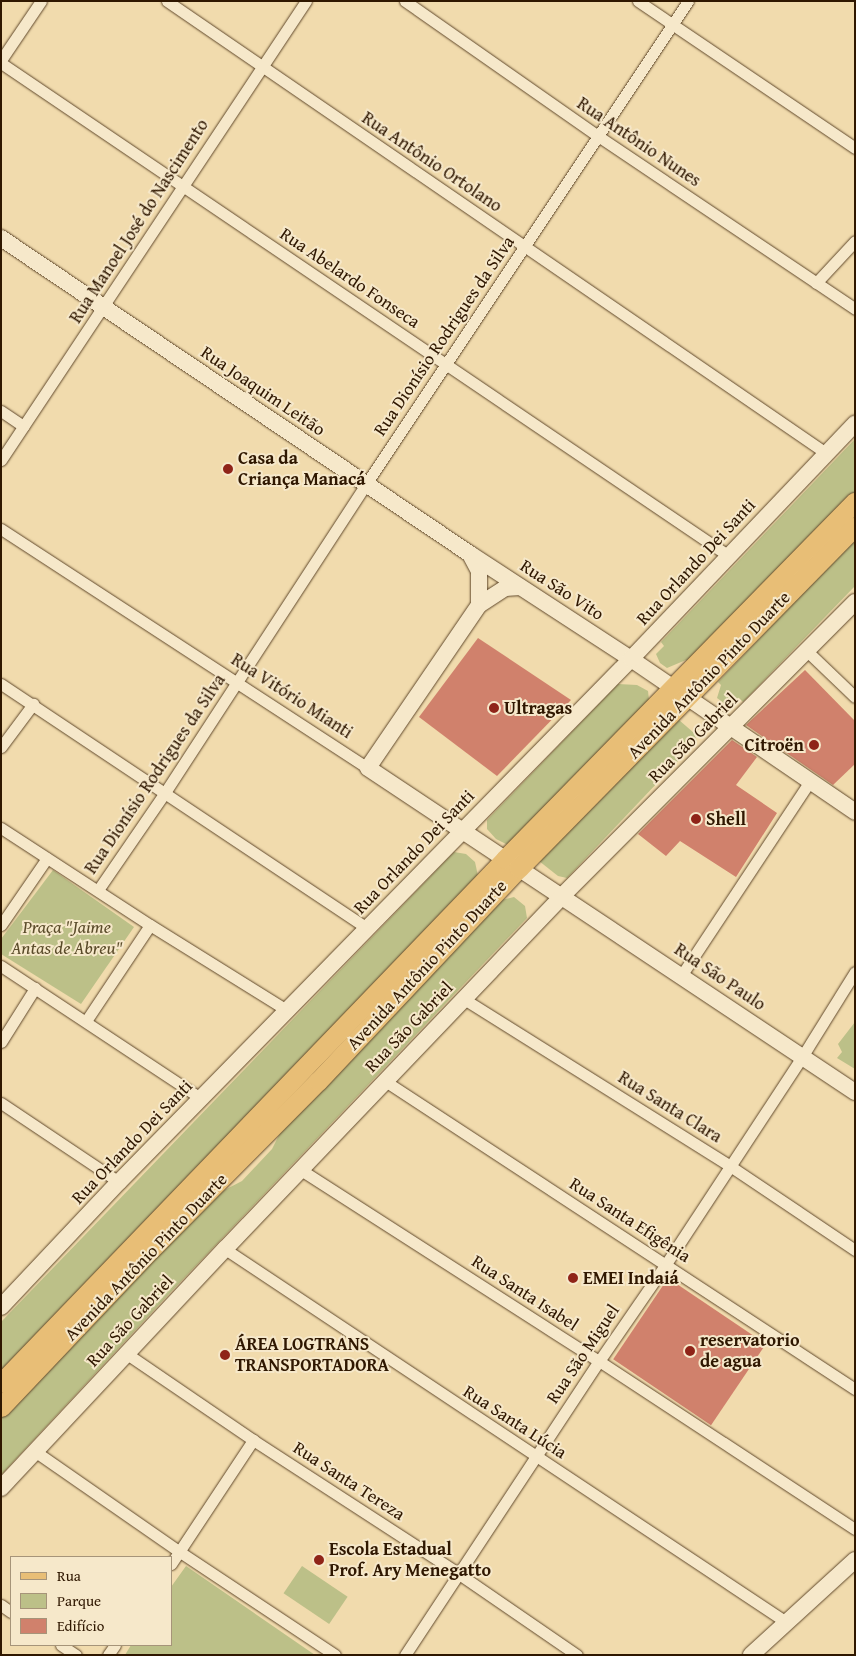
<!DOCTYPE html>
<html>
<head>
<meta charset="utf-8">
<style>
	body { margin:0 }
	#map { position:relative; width:856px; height:1656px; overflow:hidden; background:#f1dbad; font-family:"Gentium Book Plus",serif }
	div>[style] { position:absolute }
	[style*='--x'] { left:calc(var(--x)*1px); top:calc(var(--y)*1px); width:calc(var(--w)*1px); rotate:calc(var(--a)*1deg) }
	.green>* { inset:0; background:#bcc088; transform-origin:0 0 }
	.building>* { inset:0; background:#d0816c; transform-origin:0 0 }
	.roads { filter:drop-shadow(0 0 1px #60482b) drop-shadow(0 0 1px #60482b) }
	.street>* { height:11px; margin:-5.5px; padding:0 5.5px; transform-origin:5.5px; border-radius:5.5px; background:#f6e8ca }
	.secondary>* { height:16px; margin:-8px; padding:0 8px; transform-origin:8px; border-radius:8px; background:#f6e8ca }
	.primary>* { height:19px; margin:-9.5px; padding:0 9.5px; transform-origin:9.5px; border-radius:9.5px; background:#e8be76 }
	.dots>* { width:14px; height:14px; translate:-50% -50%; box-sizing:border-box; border:2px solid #f6e8ca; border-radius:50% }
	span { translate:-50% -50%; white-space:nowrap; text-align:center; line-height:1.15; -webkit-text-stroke:4px #f6e8ca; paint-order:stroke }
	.street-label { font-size:18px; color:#2f1700 }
	.poi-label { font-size:18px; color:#2f1700; font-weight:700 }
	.left { translate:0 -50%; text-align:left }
	.right { translate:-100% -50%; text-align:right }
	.park-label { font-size:18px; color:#594a29; font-style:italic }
	.frame { position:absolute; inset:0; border:2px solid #2f1700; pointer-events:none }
	.legend { position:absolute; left:10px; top:1556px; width:162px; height:90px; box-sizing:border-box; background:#f6e8ca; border:1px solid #a69479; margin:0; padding:6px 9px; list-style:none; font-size:15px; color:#2f1700 }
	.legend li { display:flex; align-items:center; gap:10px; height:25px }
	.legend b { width:25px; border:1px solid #a69479 }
</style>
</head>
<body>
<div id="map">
	<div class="green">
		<div style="clip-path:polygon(855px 439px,855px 491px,689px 663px,686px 660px,667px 668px,660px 663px,656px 654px,664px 646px,661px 642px)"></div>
		<div style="clip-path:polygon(855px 538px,855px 586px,743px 702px,739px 698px,728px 706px,717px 698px,721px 685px,718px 682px)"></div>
		<div style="clip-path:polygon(618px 684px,637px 685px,648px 691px,649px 700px,508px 845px,496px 839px,487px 829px,487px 820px)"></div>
		<div style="clip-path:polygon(679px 720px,694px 733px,697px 741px,567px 878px,558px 876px,539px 861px)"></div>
		<div style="clip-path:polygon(454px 852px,466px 854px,475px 862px,478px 876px,1px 1374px,1px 1322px)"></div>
		<div style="clip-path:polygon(53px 870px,134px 927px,81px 1004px,1px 954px,1px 939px)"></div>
		<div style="clip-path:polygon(514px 897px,525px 906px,527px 918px,169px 1294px,1px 1475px,1px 1417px,211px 1197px,242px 1181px,272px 1149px,286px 1121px,497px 901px)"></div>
		<div style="clip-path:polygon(855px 1022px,855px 1069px,837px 1058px,842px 1052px,838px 1044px)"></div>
		<div style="clip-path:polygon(186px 1566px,315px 1655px,125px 1655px,131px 1645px,171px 1645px,171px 1587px)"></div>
		<div style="left:302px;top:1566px;width:55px;height:33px;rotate:34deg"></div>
	</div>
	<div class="building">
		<div style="clip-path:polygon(478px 638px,571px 700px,497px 776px,419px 717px)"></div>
		<div style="clip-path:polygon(805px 670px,855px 721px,855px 764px,833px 785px,746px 725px)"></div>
		<div style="clip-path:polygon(732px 740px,757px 757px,736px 785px,777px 813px,736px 877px,680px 841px,666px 856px,638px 834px)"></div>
		<div style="left:668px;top:1278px;width:118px;height:98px;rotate:34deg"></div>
	</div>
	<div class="roads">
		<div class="street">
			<div style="--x:167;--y:1;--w:799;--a:34.45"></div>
			<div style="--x:405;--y:1;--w:236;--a:35"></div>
			<div style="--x:598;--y:136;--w:310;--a:33.9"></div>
			<div style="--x:638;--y:1;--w:262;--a:34.1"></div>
			<div style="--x:1;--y:60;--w:71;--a:-55.9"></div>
			<div style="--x:1;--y:63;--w:879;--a:34.11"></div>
			<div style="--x:816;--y:283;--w:57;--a:-47.1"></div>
			<div style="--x:1;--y:411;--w:27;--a:34"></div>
			<div style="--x:1;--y:460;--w:551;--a:-56.4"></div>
			<div style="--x:1;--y:529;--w:438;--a:33.1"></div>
			<div style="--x:807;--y:651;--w:66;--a:43.8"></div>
			<div style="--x:1;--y:684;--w:440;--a:33.7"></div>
			<div style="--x:1;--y:747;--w:54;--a:-53.3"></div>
			<div style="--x:1;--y:828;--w:178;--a:33.1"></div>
			<div style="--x:150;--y:925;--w:163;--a:31.9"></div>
			<div style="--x:98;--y:890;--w:116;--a:-55.5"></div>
			<div style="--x:164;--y:794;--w:370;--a:-56.9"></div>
			<div style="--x:366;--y:484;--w:580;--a:-56.31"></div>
			<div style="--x:1;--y:925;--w:81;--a:-55.5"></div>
			<div style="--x:1;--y:966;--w:241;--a:33.5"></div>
			<div style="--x:681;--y:976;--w:234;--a:-56.5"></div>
			<div style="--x:464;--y:999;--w:314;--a:32.1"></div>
			<div style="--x:730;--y:1166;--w:151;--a:33.9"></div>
			<div style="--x:86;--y:1021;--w:115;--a:-56.3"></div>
			<div style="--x:1;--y:1042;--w:64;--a:-57.8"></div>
			<div style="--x:385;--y:1081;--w:562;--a:33.24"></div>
			<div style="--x:1;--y:1103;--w:142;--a:33.8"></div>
			<div style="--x:301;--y:1170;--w:354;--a:32.7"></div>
			<div style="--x:599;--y:1361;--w:306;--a:33.3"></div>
			<div style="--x:225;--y:1249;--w:674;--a:33.62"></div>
			<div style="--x:127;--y:1354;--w:153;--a:34.3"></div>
			<div style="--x:253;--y:1440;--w:246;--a:33"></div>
			<div style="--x:459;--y:1574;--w:143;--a:34.5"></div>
			<div style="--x:36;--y:1452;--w:175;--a:34.8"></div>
			<div style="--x:180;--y:1552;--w:186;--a:33.6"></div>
			<div style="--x:171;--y:1564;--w:149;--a:-56.5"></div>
			<div style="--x:1;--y:1605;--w:12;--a:35"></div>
			<div style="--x:61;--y:1645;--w:18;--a:34"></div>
			<div style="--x:108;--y:1655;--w:12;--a:-55"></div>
			<div style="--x:405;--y:1655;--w:352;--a:-56.6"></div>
			<div style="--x:599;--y:1361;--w:118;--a:-55.4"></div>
			<div style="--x:666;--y:1264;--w:248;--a:-56.7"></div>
			<div style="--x:802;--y:1057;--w:100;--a:-58.1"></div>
		</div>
		<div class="secondary">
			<div style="--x:1;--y:238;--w:566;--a:33.97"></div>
			<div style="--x:470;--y:554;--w:192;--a:33.1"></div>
			<div style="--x:631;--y:659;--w:271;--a:34.3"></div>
			<div style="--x:471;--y:556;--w:17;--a:62"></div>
			<div style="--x:479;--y:571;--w:34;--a:90"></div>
			<div style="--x:479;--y:605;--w:197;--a:124.3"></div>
			<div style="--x:368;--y:768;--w:585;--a:33.64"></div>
			<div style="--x:479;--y:605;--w:31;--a:-33"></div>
			<div style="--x:505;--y:588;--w:15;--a:-4"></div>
			<div style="--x:1;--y:1307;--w:172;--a:-46.7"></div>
			<div style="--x:119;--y:1182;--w:732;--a:-45.61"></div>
			<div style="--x:631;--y:659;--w:325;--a:-46.4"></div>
			<div style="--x:1;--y:1488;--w:328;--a:-46.9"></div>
			<div style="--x:225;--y:1249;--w:488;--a:-46.3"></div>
			<div style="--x:562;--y:896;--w:415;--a:-45.1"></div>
			<div style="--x:751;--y:1655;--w:141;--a:-42.4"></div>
		</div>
		<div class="primary">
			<div style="--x:1;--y:1383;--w:727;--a:-46.11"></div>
			<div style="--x:505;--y:859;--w:500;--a:-45.6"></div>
			<div style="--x:1;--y:1407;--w:216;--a:-46.5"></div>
			<div style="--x:150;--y:1250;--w:238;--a:-45.2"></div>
			<div style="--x:318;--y:1081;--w:293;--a:-46.7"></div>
			<div style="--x:519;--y:868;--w:479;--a:-45.5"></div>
		</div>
	</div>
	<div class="dots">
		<div style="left:228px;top:469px;background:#8f2418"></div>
		<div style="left:494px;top:708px;background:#8f2418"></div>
		<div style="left:814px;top:745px;background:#8f2418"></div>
		<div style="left:696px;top:819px;background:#8f2418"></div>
		<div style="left:573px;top:1278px;background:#8f2418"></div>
		<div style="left:690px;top:1351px;background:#8f2418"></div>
		<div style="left:225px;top:1355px;background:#8f2418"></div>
		<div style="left:319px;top:1560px;background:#8f2418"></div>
	</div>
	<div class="street-label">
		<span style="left:639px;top:142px;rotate:34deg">Rua Antônio Nunes</span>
		<span style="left:432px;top:162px;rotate:34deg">Rua Antônio Ortolano</span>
		<span style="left:139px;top:221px;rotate:-57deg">Rua Manoel José do Nascimento</span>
		<span style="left:350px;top:278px;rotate:34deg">Rua Abelardo Fonseca</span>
		<span style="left:444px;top:336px;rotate:-56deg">Rua Dionísio Rodrigues da Silva</span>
		<span style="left:263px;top:391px;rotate:34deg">Rua Joaquim Leitão</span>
		<span style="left:696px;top:562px;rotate:-47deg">Rua Orlando Dei Santi</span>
		<span style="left:562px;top:590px;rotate:33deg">Rua São Vito</span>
		<span style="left:709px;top:675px;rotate:-46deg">Avenida Antônio Pinto Duarte</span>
		<span style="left:292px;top:696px;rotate:33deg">Rua Vitório Mianti</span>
		<span style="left:693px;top:738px;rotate:-45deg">Rua São Gabriel</span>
		<span style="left:155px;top:774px;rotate:-56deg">Rua Dionísio Rodrigues da Silva</span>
		<span style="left:414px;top:852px;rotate:-46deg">Rua Orlando Dei Santi</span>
		<span style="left:427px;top:965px;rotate:-47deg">Avenida Antônio Pinto Duarte</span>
		<span style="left:720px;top:977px;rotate:34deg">Rua São Paulo</span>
		<span style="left:409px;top:1027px;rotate:-46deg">Rua São Gabriel</span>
		<span style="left:670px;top:1107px;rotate:32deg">Rua Santa Clara</span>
		<span style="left:132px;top:1142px;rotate:-46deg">Rua Orlando Dei Santi</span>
		<span style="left:630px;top:1220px;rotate:33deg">Rua Santa Efigênia</span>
		<span style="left:146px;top:1257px;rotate:-46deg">Avenida Antônio Pinto Duarte</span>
		<span style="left:525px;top:1293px;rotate:33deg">Rua Santa Isabel</span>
		<span style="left:130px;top:1321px;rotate:-47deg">Rua São Gabriel</span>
		<span style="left:583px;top:1354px;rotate:-56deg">Rua São Miguel</span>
		<span style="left:515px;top:1422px;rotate:33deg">Rua Santa Lúcia</span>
		<span style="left:349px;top:1481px;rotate:33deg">Rua Santa Tereza</span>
	</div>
	<div class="poi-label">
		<span class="left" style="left:238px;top:469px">Casa da<br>Criança Manacá</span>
		<span class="left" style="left:504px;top:708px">Ultragas</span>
		<span class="right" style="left:804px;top:745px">Citroën</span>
		<span class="left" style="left:706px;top:819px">Shell</span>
		<span class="left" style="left:583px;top:1278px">EMEI Indaiá</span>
		<span class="left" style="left:700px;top:1351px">reservatorio<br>de agua</span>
		<span class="left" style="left:235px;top:1355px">ÁREA LOGTRANS<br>TRANSPORTADORA</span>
		<span class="left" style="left:329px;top:1560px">Escola Estadual<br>Prof. Ary Menegatto</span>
	</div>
	<div class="park-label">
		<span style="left:67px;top:938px">Praça "Jaime<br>Antas de Abreu"</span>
	</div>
	<div class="frame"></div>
	<ul class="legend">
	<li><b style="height:6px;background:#e8be76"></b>Rua</li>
	<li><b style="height:14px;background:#bcc088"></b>Parque</li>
	<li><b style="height:14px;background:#d0816c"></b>Edifício</li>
	</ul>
</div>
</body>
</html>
